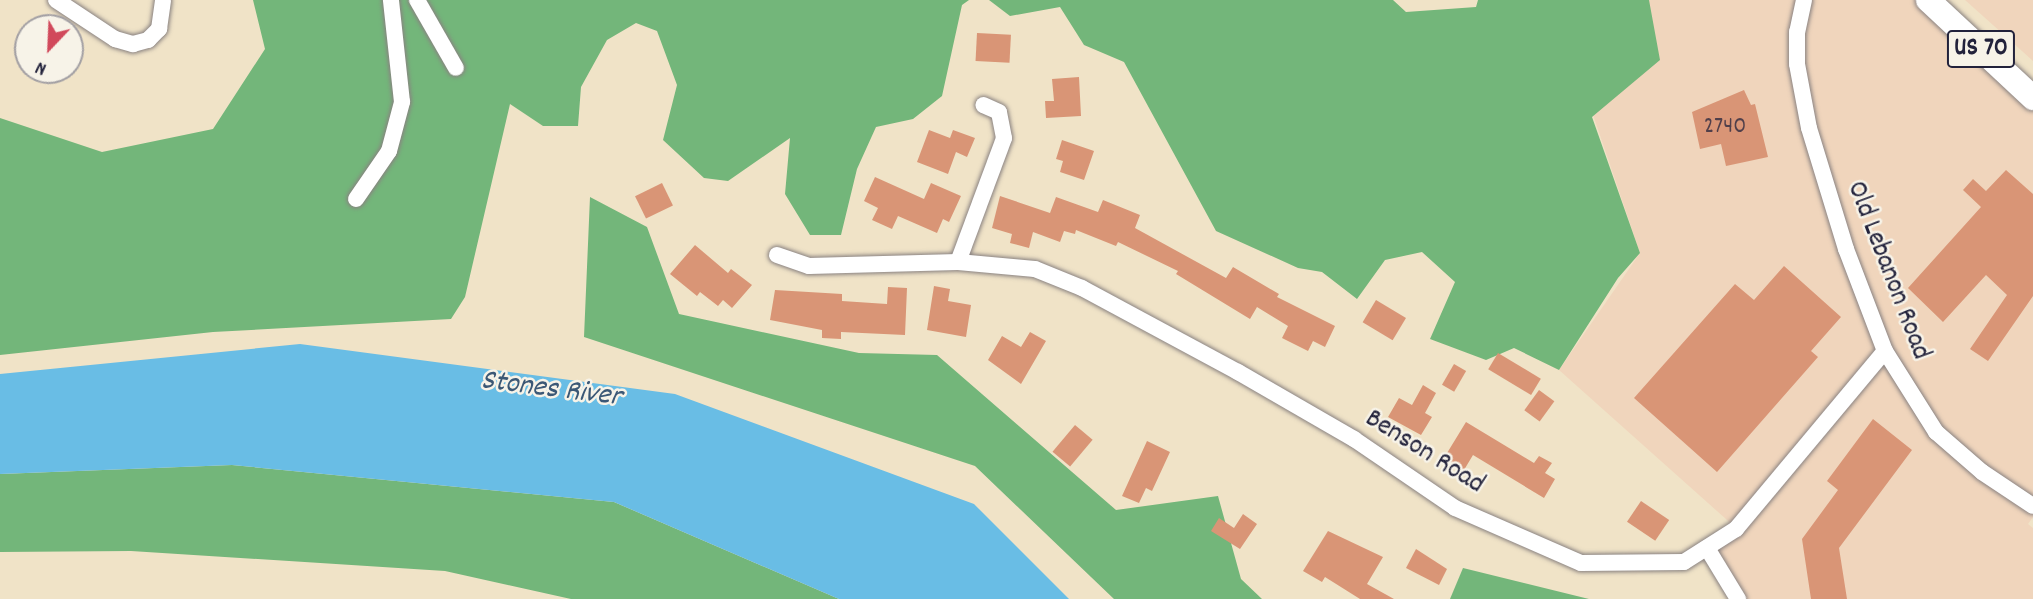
<!DOCTYPE html>
<html>
<head>
<meta charset="utf-8">
<style>
	body { margin:0 }
	#map { position:relative; width:2033px; height:599px; overflow:hidden; background:#f0e3c7; font-family:Dekko,sans-serif }
	div>[style] { position:absolute }
	[style*='--x'] { left:calc(var(--x)*1px); top:calc(var(--y)*1px); width:calc(var(--w)*1px); rotate:calc(var(--a)*1deg) }
	.built>* { inset:0; background:#f0d5bc }
	.forest>* { inset:0; background:#73b67a }
	.water>* { inset:0; background:#69bde5 }
	.building>* { inset:0; background:#d99576; transform-origin:0 0 }
	.roads { filter:drop-shadow(0 0 2px #898281) drop-shadow(0 0 2px #898281) }
	.minor>* { height:16px; margin:-8px; padding:0 8px; transform-origin:8px; border-radius:8px; background:#fff }
	.primary>* { height:24px; margin:-12px; padding:0 12px; transform-origin:12px; border-radius:12px; background:#fff }
	span { translate:-50% -50%; white-space:nowrap; text-align:center; line-height:1.15; -webkit-text-stroke:5px #f7f3e8; paint-order:stroke }
	.number-label { font-size:24px; color:#503f4a }
	.number-label span { -webkit-text-stroke-width:0 }
	.shield-label span { padding:2px 5px; background:#f7f3e8; border:2px solid; border-radius:5px; -webkit-text-stroke-width:0 }
	.shield-label { font-size:26px; color:#22223b; font-weight:700 }
	.street-label { font-size:28px; color:#22223b }
	.water-label { font-size:30px; color:#3b5876; font-style:italic }
	.north { position:absolute; left:14px; top:14px; width:70px; height:70px; box-sizing:border-box; background:#f7f3e8; border:2px solid #a29fa3; border-radius:50%; rotate:203deg; font-size:19px; font-weight:700; line-height:28px; text-align:center; color:#22223b }
	.north::after { content:''; display:block; margin:auto; width:24px; height:32px; background:#d1495b; clip-path:polygon(50% 0,100% 100%,50% 72%,0 100%) }
</style>
</head>
<body>
<div id="map">
	<div class="built">
		<div style="clip-path:polygon(1554px 0,1928px 0,2033px 98px,2033px 517px,2028px 524px,2033px 528px,2033px 599px,1738px 599px,1707px 548px,1736px 528px,1559px 370px,1640px 253px)"></div>
		<div style="clip-path:polygon(1965px 0,2033px 0,2033px 61px,2012px 42px)"></div>
	</div>
	<div class="forest">
		<div style="clip-path:polygon(253px 0,969px 0,962px 5px,942px 96px,913px 119px,876px 127px,857px 169px,841px 235px,810px 235px,785px 194px,790px 138px,728px 181px,704px 178px,663px 140px,677px 85px,657px 31px,636px 23px,607px 40px,581px 87px,578px 126px,543px 126px,510px 104px,465px 297px,451px 319px,213px 332px,0 355px,0 118px,102px 152px,213px 129px,265px 49px)"></div>
		<div style="clip-path:polygon(989px 0,1393px 0,1406px 12px,1476px 7px,1478px 0,1649px 0,1660px 60px,1592px 117px,1640px 253px,1618px 278px,1559px 370px,1514px 348px,1486px 360px,1430px 339px,1455px 282px,1422px 252px,1385px 260px,1357px 299px,1322px 272px,1298px 268px,1216px 231px,1124px 62px,1084px 45px,1060px 7px,1010px 16px)"></div>
		<div style="clip-path:polygon(590px 197px,647px 227px,679px 314px,859px 353px,937px 355px,1116px 510px,1218px 496px,1241px 579px,1262px 599px,1114px 599px,975px 466px,584px 337px)"></div>
		<div style="clip-path:polygon(232px 465px,614px 502px,839px 599px,571px 599px,445px 571px,131px 551px,0 552px,0 474px)"></div>
		<div style="clip-path:polygon(1463px 568px,1589px 599px,1450px 599px)"></div>
	</div>
	<div class="water">
		<div style="clip-path:polygon(300px 344px,675px 394px,974px 504px,1069px 599px,839px 599px,614px 502px,232px 465px,0 474px,0 374px)"></div>
	</div>
	<div class="building">
		<div style="left:977px;top:33px;width:34px;height:28px;rotate:3deg"></div>
		<div style="clip-path:polygon(1079px 77px,1081px 116px,1046px 118px,1045px 101px,1054px 101px,1052px 79px)"></div>
		<div style="clip-path:polygon(1744px 90px,1751px 105px,1755px 104px,1768px 157px,1726px 166px,1721px 144px,1700px 149px,1692px 112px)"></div>
		<div style="clip-path:polygon(929px 130px,950px 138px,953px 130px,975px 138px,967px 157px,956px 152px,948px 174px,917px 162px)"></div>
		<div style="clip-path:polygon(1062px 140px,1094px 151px,1084px 180px,1060px 172px,1063px 161px,1056px 159px)"></div>
		<div style="clip-path:polygon(2006px 170px,2033px 194px,2033px 296px,1988px 361px,1970px 349px,2007px 295px,1986px 275px,1943px 322px,1908px 288px,1981px 207px,1963px 190px,1973px 179px,1986px 191px)"></div>
		<div style="clip-path:polygon(875px 177px,924px 199px,931px 183px,961px 196px,949px 222px,943px 219px,937px 233px,898px 216px,892px 229px,872px 220px,878px 208px,864px 201px)"></div>
		<div style="left:662px;top:183px;width:25px;height:30px;rotate:64deg"></div>
		<div style="clip-path:polygon(1000px 196px,1050px 213px,1056px 197px,1098px 212px,1103px 200px,1140px 215px,1135px 228px,1226px 278px,1233px 267px,1279px 294px,1277px 297px,1335px 326px,1325px 347px,1313px 341px,1308px 351px,1282px 338px,1288px 326px,1257px 307px,1250px 319px,1176px 274px,1178px 271px,1118px 242px,1116px 246px,1076px 230px,1075px 234px,1064px 231px,1060px 242px,1033px 232px,1029px 248px,1010px 243px,1012px 234px,992px 228px)"></div>
		<div style="clip-path:polygon(695px 245px,728px 273px,731px 269px,752px 285px,732px 308px,723px 300px,718px 306px,700px 292px,697px 296px,670px 274px)"></div>
		<div style="clip-path:polygon(1784px 266px,1841px 317px,1811px 351px,1818px 357px,1717px 472px,1634px 398px,1735px 284px,1754px 300px)"></div>
		<div style="clip-path:polygon(934px 286px,950px 289px,948px 301px,971px 305px,966px 337px,927px 330px)"></div>
		<div style="clip-path:polygon(888px 287px,907px 288px,905px 335px,841px 332px,841px 339px,822px 338px,822px 330px,770px 320px,775px 290px,842px 294px,842px 301px,887px 304px)"></div>
		<div style="left:1376px;top:300px;width:35px;height:26px;rotate:31deg"></div>
		<div style="clip-path:polygon(1030px 332px,1046px 341px,1021px 384px,988px 360px,1002px 336px,1021px 347px)"></div>
		<div style="left:1498px;top:353px;width:50px;height:19px;rotate:31deg"></div>
		<div style="left:1454px;top:364px;width:14px;height:24px;rotate:30deg"></div>
		<div style="clip-path:polygon(1423px 385px,1436px 393px,1425px 413px,1432px 417px,1421px 435px,1388px 417px,1399px 398px,1412px 405px)"></div>
		<div style="left:1539px;top:390px;width:19px;height:25px;rotate:36deg"></div>
		<div style="clip-path:polygon(1873px 419px,1912px 450px,1839px 548px,1847px 599px,1811px 599px,1802px 539px,1838px 490px,1827px 481px)"></div>
		<div style="clip-path:polygon(1466px 422px,1534px 463px,1539px 456px,1552px 463px,1545px 473px,1555px 479px,1544px 498px,1473px 455px,1464px 470px,1444px 458px)"></div>
		<div style="left:1075px;top:425px;width:23px;height:35px;rotate:40deg"></div>
		<div style="clip-path:polygon(1147px 441px,1170px 452px,1152px 491px,1146px 488px,1139px 503px,1122px 496px)"></div>
		<div style="left:1641px;top:501px;width:34px;height:25px;rotate:34deg"></div>
		<div style="clip-path:polygon(1243px 514px,1257px 524px,1240px 549px,1211px 531px,1219px 518px,1234px 528px)"></div>
		<div style="clip-path:polygon(1328px 531px,1383px 557px,1367px 584px,1394px 599px,1360px 599px,1325px 577px,1322px 582px,1303px 571px)"></div>
		<div style="clip-path:polygon(1416px 549px,1447px 569px,1439px 585px,1406px 568px)"></div>
	</div>
	<div class="roads">
		<div class="minor">
			<div style="--x:56;--y:0;--w:71;--a:33.5"></div>
			<div style="--x:115;--y:39;--w:19;--a:16"></div>
			<div style="--x:133;--y:44;--w:16;--a:-15"></div>
			<div style="--x:148;--y:40;--w:16;--a:-45"></div>
			<div style="--x:159;--y:29;--w:29;--a:-82"></div>
			<div style="--x:417;--y:0;--w:78;--a:60.2"></div>
			<div style="--x:1804;--y:0;--w:33;--a:102"></div>
			<div style="--x:1797;--y:32;--w:32;--a:90"></div>
			<div style="--x:1797;--y:64;--w:65;--a:79.4"></div>
			<div style="--x:1809;--y:128;--w:127;--a:73"></div>
			<div style="--x:1846;--y:249;--w:109;--a:69.1"></div>
			<div style="--x:1885;--y:351;--w:96;--a:57.8"></div>
			<div style="--x:1936;--y:432;--w:61;--a:41"></div>
			<div style="--x:1982;--y:472;--w:61;--a:33.7"></div>
			<div style="--x:356;--y:199;--w:58;--a:-55.5"></div>
			<div style="--x:389;--y:151;--w:51;--a:-75.1"></div>
			<div style="--x:402;--y:102;--w:103;--a:-96.2"></div>
			<div style="--x:777;--y:255;--w:34;--a:19"></div>
			<div style="--x:809;--y:266;--w:149;--a:-1.5"></div>
			<div style="--x:958;--y:262;--w:77;--a:5.2"></div>
			<div style="--x:1035;--y:269;--w:51;--a:22"></div>
			<div style="--x:1082;--y:288;--w:177;--a:28.3"></div>
			<div style="--x:1238;--y:372;--w:134;--a:30"></div>
			<div style="--x:1354;--y:439;--w:122;--a:34.3"></div>
			<div style="--x:1455;--y:508;--w:137;--a:23.6"></div>
			<div style="--x:1581;--y:563;--w:103;--a:-0.6"></div>
			<div style="--x:1684;--y:562;--w:62;--a:-32.4"></div>
			<div style="--x:1736;--y:529;--w:232;--a:-50.1"></div>
			<div style="--x:958;--y:262;--w:132;--a:-69.6"></div>
			<div style="--x:1004;--y:138;--w:26;--a:-101"></div>
			<div style="--x:999;--y:112;--w:17;--a:-156"></div>
			<div style="--x:1707;--y:548;--w:60;--a:58.7"></div>
		</div>
		<div class="primary">
			<div style="--x:1928;--y:0;--w:144;--a:43"></div>
		</div>
	</div>
	<div class="number-label">
		<span style="left:1725px;top:128px">2740</span>
	</div>
	<div class="shield-label">
		<span style="left:1981px;top:49px">US 70</span>
	</div>
	<div class="street-label">
		<span style="left:1887px;top:271px;rotate:69deg">Old Lebanon Road</span>
		<span style="left:1424px;top:453px;rotate:32deg">Benson Road</span>
	</div>
	<div class="water-label">
		<span style="left:551px;top:391px;rotate:7deg">Stones River</span>
	</div>
	<div class="north">N</div>
</div>
</body>
</html>
